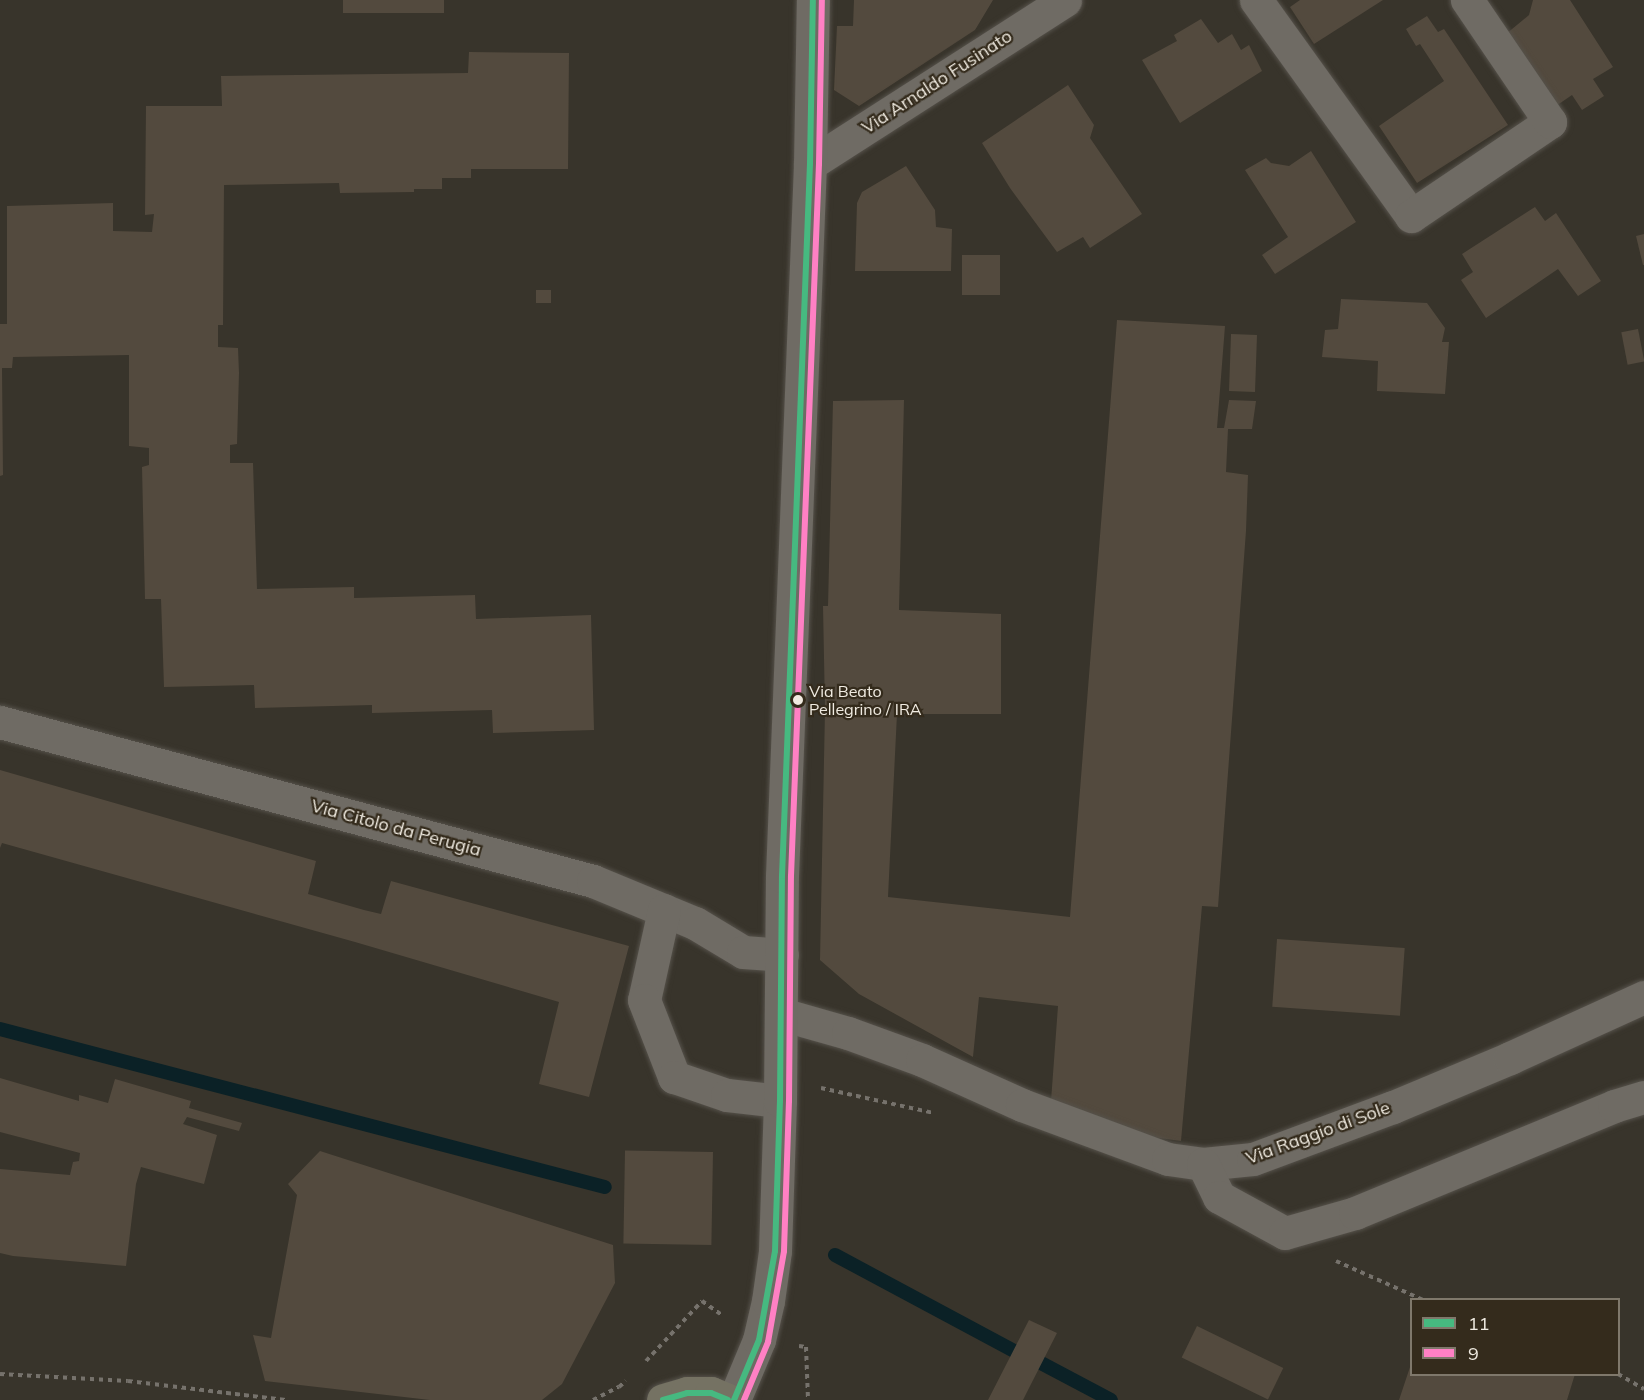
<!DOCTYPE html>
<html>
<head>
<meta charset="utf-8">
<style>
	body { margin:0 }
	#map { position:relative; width:1644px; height:1400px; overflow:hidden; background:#38342b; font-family:Mulish,sans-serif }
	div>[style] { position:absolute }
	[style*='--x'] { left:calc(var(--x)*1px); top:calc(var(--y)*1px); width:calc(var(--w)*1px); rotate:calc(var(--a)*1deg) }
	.stream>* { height:14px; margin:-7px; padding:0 7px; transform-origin:7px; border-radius:7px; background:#0b2126 }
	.building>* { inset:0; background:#534a3e; transform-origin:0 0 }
	.path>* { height:4px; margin-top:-2px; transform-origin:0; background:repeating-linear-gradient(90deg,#76726c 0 4.5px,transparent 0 9px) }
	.roads { filter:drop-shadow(0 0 2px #55514a) drop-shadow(0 0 2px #55514a) }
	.minor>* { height:33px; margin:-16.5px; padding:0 16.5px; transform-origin:16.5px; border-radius:16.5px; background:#6f6b64 }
	.major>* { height:33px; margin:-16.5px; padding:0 16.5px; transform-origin:16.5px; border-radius:16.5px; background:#757263 }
	.bus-1>* { height:6px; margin:-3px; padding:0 3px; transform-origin:3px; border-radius:3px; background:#46b980 }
	.bus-2>* { height:6px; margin:-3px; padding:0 3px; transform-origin:3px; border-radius:3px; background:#ff80c4 }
	.dots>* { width:16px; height:16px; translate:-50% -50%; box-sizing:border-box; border:3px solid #342b1c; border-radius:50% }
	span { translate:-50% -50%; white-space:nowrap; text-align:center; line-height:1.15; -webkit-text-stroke:4.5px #342b1c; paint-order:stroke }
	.bus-label { font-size:16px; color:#f0ebe1 }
	.left { translate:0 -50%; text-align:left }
	.street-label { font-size:18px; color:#f0ebe1 }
	.legend { position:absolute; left:1410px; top:1298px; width:210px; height:78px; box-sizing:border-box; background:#342b1c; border:2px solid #7f786b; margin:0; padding:8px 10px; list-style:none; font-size:18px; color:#f0ebe1 }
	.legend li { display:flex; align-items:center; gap:12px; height:30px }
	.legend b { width:30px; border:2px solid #7f786b }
</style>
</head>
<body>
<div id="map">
	<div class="stream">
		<div style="--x:0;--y:1029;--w:625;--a:14.64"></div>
		<div style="--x:835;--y:1255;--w:203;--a:28.2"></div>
		<div style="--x:1041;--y:1363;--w:79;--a:27.9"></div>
	</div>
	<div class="building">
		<div style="left:343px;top:0;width:101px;height:13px"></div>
		<div style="clip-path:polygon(854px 0,993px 0,975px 30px,859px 106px,834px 90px,837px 26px,853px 26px)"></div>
		<div style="clip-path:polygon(1300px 0,1383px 0,1314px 44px,1290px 7px)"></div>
		<div style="clip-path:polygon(1533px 0,1570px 0,1613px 67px,1593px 79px,1604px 96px,1582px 110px,1572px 95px,1556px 106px,1506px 34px,1529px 15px)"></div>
		<div style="clip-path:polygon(1427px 16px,1438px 32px,1444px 29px,1508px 125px,1417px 183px,1379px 126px,1444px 81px,1420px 44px,1416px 46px,1406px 29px)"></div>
		<div style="clip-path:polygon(1201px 19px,1218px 43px,1232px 34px,1241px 50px,1249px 45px,1262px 71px,1180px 123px,1142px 60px,1177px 41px,1174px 35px)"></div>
		<div style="clip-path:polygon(469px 52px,569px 53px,568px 169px,471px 169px,471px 178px,442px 178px,442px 189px,414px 189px,414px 192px,340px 193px,339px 183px,224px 185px,223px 325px,218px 325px,218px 347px,238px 348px,239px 373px,237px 444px,230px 445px,230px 463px,253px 463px,257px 589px,354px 587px,354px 598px,475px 595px,476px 619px,591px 615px,594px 730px,493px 733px,492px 710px,372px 713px,372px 705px,255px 708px,254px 685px,164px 687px,161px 599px,145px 599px,142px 467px,149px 465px,149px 448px,129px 446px,129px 355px,13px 357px,12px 368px,2px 368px,3px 475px,0 476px,0 324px,7px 324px,7px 206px,113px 203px,113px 231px,152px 232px,154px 214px,145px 215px,146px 106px,222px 106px,221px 76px,468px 73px)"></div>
		<div style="clip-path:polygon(1068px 85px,1094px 125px,1090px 138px,1142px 214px,1090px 248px,1083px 237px,1057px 252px,1010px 188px,982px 143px)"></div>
		<div style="clip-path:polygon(1311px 151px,1356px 222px,1275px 274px,1262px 255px,1288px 237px,1245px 170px,1266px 158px,1271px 163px,1289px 166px)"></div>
		<div style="clip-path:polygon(906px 166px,935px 210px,936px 227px,952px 229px,951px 271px,855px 271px,857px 203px,862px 192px)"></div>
		<div style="clip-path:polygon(1535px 207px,1545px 221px,1556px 213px,1601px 281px,1578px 296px,1558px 269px,1486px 318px,1461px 280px,1473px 272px,1462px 254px)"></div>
		<div style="clip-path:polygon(1644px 234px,1644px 265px,1643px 265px,1636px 236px)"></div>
		<div style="left:962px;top:255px;width:38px;height:40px"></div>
		<div style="left:536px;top:290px;width:15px;height:13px"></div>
		<div style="clip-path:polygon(1341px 299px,1427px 303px,1445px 328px,1442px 342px,1449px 342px,1445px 394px,1377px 391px,1378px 361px,1322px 357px,1325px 330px,1338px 329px)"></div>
		<div style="clip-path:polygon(1117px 320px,1225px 326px,1217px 428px,1224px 428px,1229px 400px,1256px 401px,1252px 429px,1228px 429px,1226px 472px,1248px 475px,1246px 531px,1218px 907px,1202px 906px,1181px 1141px,1122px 1133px,1051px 1101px,1058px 1006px,979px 997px,973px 1057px,859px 994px,820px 960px,825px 710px,823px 606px,828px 606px,833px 401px,904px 400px,899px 610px,1001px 614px,1001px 714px,897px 714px,888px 897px,1070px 917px)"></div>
		<div style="left:1638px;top:329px;width:33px;height:17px;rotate:79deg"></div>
		<div style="left:1257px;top:335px;width:57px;height:26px;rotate:92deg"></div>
		<div style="clip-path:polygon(0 770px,316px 861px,308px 894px,364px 910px,381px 914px,391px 881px,629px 946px,589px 1097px,539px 1084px,559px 1002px,355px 942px,2px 843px,0 848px)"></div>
		<div style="left:1277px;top:939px;width:128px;height:68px;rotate:4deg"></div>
		<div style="clip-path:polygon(0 1078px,79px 1101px,79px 1095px,108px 1103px,115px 1079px,191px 1101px,189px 1108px,242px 1123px,239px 1131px,187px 1117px,183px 1124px,217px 1135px,204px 1184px,141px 1167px,136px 1184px,126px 1266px,13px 1256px,0 1253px,0 1169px,70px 1175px,73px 1162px,79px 1161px,80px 1153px,0 1132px)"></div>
		<div style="clip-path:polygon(320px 1151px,613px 1245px,615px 1283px,562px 1384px,542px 1400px,430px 1400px,265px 1381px,253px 1335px,271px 1338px,297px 1195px,288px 1184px)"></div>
		<div style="left:713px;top:1152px;width:93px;height:88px;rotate:91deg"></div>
		<div style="clip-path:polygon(1029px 1320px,1057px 1333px,1027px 1392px,1023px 1400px,988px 1400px)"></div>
		<div style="left:1197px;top:1326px;width:96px;height:35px;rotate:26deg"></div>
		<div style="clip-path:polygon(1411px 1364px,1412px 1374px,1575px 1374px,1567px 1400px,1399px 1400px)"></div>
	</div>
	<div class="path">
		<div style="--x:821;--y:1088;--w:116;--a:12.5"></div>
		<div style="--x:1336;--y:1261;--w:95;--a:24.1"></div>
		<div style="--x:799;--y:1346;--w:7;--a:8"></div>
		<div style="--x:806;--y:1347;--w:53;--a:87.8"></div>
		<div style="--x:646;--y:1361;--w:82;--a:-47"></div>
		<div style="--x:702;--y:1301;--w:24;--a:35"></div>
		<div style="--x:0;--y:1374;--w:128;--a:3.1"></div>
		<div style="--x:128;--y:1381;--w:159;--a:6.9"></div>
		<div style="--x:1618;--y:1374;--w:30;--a:30"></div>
		<div style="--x:593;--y:1400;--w:29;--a:-27"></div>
		<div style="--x:619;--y:1387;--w:9;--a:-41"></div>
	</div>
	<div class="roads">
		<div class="minor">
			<div style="--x:1256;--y:0;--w:266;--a:54.3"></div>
			<div style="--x:1411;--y:216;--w:168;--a:-34.1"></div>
			<div style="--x:1550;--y:122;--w:148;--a:-124.2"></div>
			<div style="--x:810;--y:164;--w:303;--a:-32.7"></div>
			<div style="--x:0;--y:722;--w:614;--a:15.01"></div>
			<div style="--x:593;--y:881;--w:110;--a:22.4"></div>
			<div style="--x:695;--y:923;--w:56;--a:31.1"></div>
			<div style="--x:743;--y:952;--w:39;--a:4"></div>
			<div style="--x:664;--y:910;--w:92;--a:102.5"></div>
			<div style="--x:644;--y:1000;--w:83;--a:68.7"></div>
			<div style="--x:674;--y:1077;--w:56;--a:18.8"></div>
			<div style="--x:727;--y:1095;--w:53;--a:6.5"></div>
			<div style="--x:781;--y:1014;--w:70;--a:15.8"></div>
			<div style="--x:848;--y:1033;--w:79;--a:20"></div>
			<div style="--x:922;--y:1060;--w:110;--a:24.2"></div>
			<div style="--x:1022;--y:1105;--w:156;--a:20.3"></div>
			<div style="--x:1168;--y:1159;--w:35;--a:8"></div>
			<div style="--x:1203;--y:1164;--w:50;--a:-5.7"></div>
			<div style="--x:1253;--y:1159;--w:149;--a:-20.4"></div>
			<div style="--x:1393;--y:1107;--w:127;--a:-22.7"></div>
			<div style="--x:1510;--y:1058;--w:147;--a:-24.5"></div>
			<div style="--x:1203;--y:1164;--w:37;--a:64"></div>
			<div style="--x:1219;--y:1197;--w:75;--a:28.6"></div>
			<div style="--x:1285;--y:1233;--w:73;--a:-15.9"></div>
			<div style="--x:1355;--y:1213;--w:280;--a:-22.4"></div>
			<div style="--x:1614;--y:1106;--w:31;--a:-17"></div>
			<div style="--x:734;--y:1400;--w:65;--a:-67.4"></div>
			<div style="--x:759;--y:1340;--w:40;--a:-77"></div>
			<div style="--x:768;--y:1301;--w:50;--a:-82"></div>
			<div style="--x:775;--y:1251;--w:150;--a:-88.1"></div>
			<div style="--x:780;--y:1101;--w:225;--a:-89.5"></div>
			<div style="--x:782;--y:876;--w:713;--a:-87.75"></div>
			<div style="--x:810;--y:164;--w:164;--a:-89"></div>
		</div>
		<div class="major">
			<div style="--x:663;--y:1400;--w:25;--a:-16"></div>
			<div style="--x:687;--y:1393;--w:24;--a:0"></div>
			<div style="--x:711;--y:1393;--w:18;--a:22"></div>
		</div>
	</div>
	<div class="bus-1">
		<div style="--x:663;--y:1400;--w:25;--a:-16"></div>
		<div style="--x:687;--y:1393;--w:24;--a:0"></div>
		<div style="--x:711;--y:1393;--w:18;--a:22"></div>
		<div style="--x:734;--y:1400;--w:65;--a:-67.4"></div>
		<div style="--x:759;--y:1340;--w:90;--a:-79.8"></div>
		<div style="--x:775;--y:1251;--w:150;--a:-88.1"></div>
		<div style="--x:780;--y:1101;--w:225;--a:-89.5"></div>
		<div style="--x:782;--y:876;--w:713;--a:-87.75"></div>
		<div style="--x:810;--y:164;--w:164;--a:-89"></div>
	</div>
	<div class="bus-2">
		<div style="--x:744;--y:1400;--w:63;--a:-67.5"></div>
		<div style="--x:768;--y:1342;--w:92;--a:-80"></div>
		<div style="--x:784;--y:1251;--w:150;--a:-88.1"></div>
		<div style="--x:789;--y:1101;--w:225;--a:-89.5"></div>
		<div style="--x:791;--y:876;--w:713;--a:-87.75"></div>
		<div style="--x:819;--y:164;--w:164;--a:-89"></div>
	</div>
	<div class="dots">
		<div style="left:798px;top:700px;background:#f0ebe1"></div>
	</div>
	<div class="bus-label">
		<span class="left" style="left:809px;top:700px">Via Beato<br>Pellegrino / IRA</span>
	</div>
	<div class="street-label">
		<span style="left:937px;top:82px;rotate:-33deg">Via Arnaldo Fusinato</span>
		<span style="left:396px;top:828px;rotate:15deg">Via Citolo da Perugia</span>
		<span style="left:1318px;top:1133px;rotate:-20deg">Via Raggio di Sole</span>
	</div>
	<ul class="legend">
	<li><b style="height:8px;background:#46b980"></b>11</li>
	<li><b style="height:8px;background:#ff80c4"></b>9</li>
	</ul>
</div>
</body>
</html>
